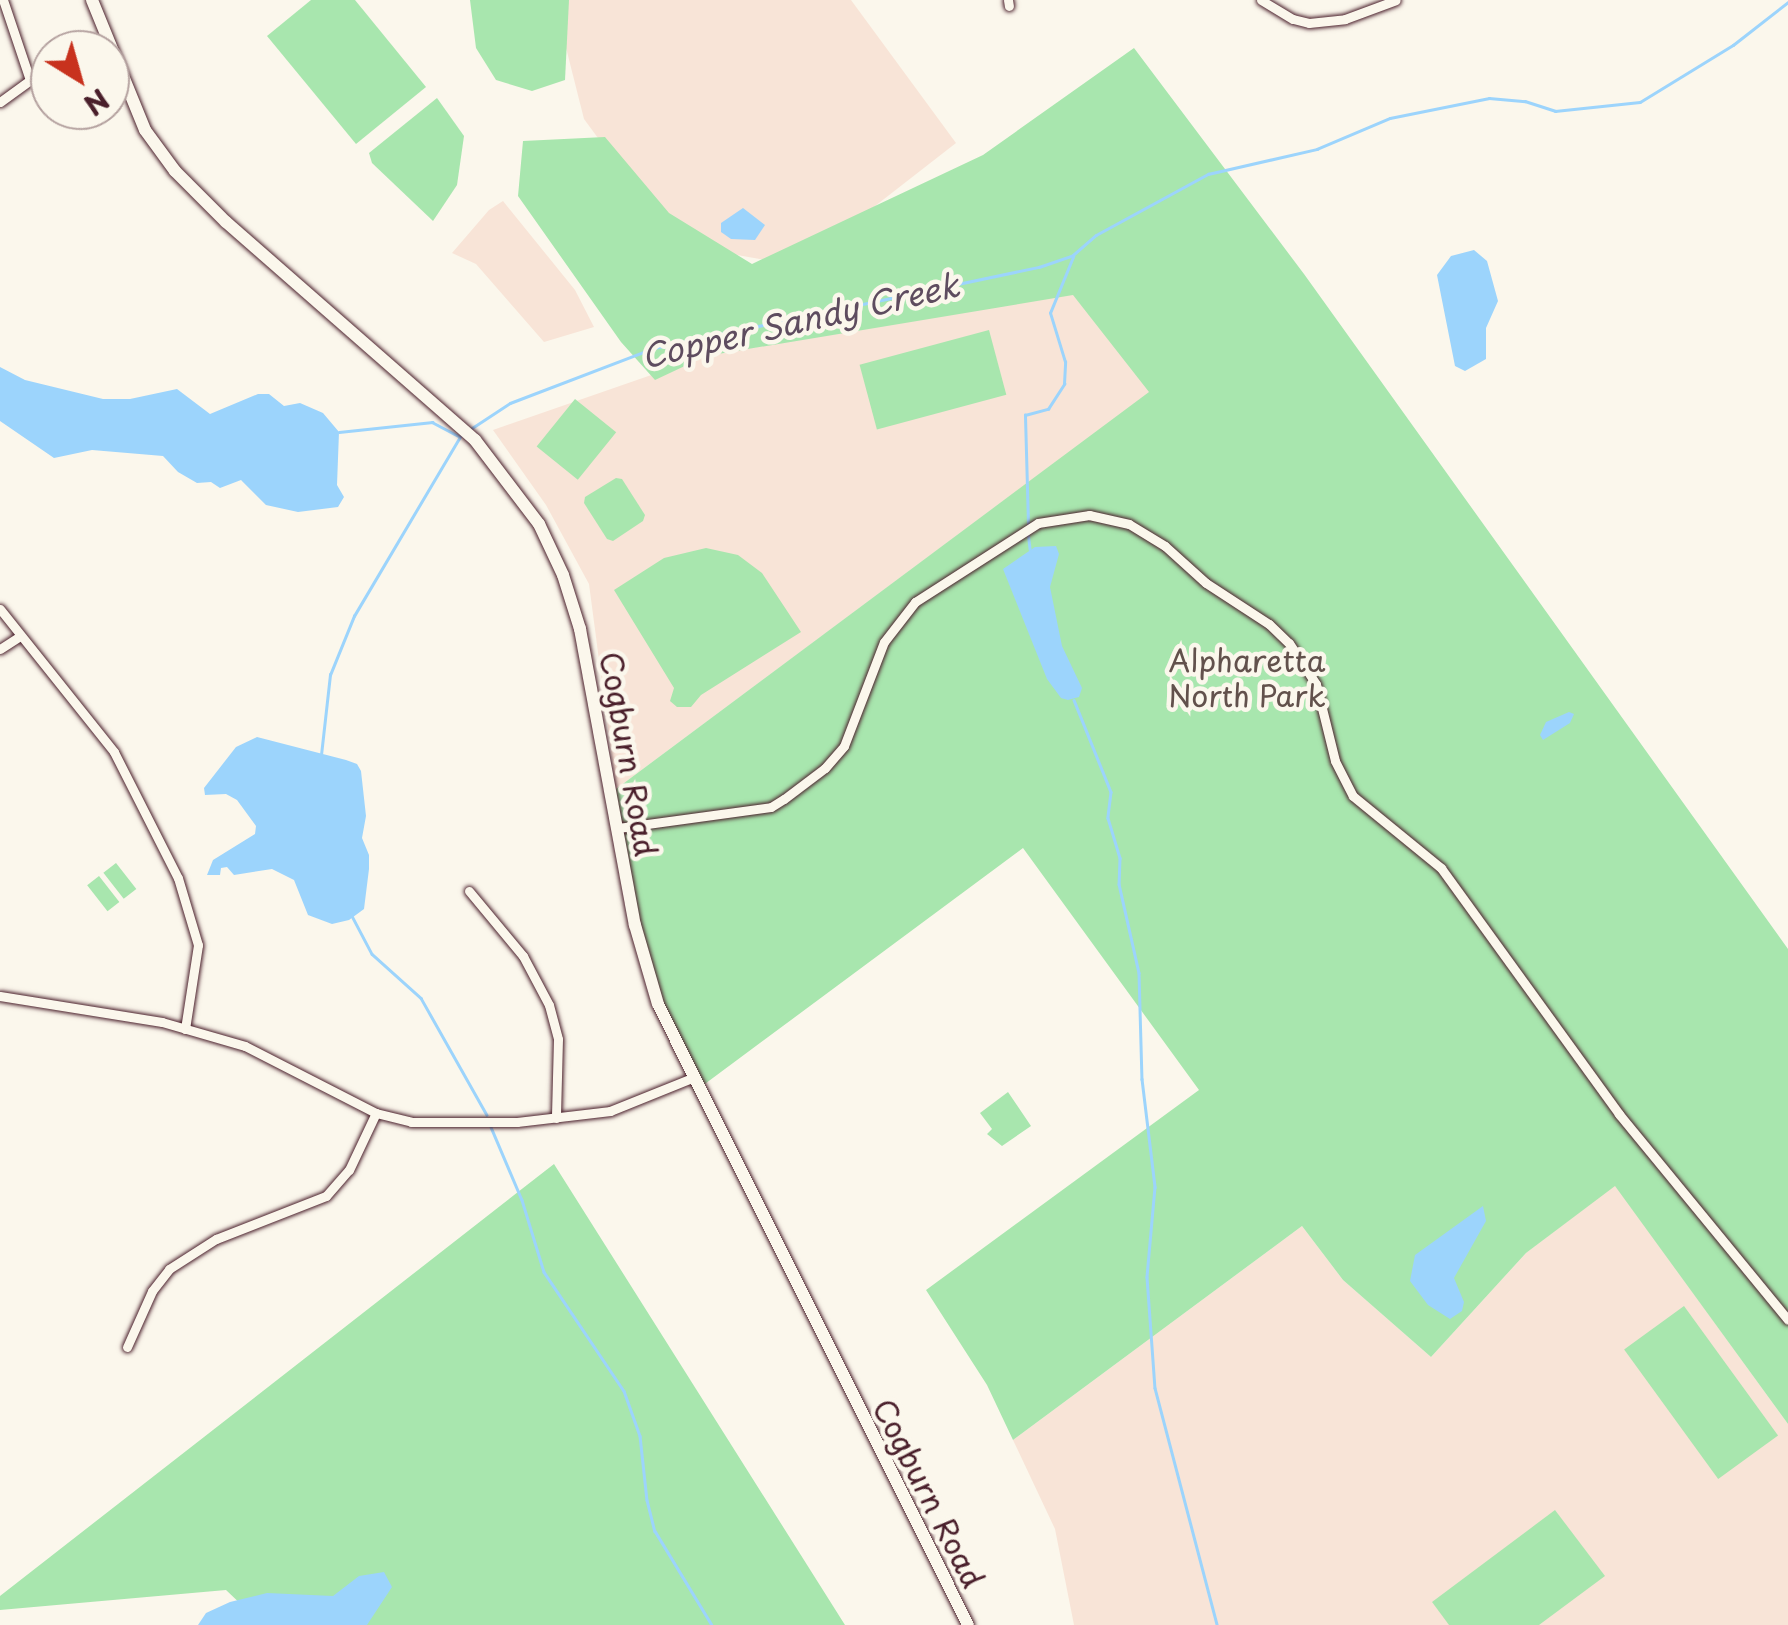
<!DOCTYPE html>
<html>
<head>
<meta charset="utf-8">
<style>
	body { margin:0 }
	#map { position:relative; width:1788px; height:1625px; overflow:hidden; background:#fbf7ec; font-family:"Playpen Sans",sans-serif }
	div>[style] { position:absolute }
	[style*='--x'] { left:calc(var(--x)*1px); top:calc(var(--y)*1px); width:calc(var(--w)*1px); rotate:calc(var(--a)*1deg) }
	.built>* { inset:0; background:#f8e4d7 }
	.green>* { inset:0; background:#a8e6ae; transform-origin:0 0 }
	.water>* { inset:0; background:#9cd4fc }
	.stream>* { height:2.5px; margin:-1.25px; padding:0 1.25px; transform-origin:1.25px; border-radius:1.25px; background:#9cd4fc }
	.roads { filter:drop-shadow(0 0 2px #4a1f2b) drop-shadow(0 0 2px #4a1f2b) }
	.street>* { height:9px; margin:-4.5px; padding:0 4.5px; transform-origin:4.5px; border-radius:4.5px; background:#fbf7ec }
	.secondary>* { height:12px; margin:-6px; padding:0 6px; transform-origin:6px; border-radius:6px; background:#fbf7ec }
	span { translate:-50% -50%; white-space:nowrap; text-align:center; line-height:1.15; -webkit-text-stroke:9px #fbf7ec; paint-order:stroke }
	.park-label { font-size:30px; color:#62514c }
	.street-label { font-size:30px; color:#4a1f2b }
	.water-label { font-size:32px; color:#5e4c5f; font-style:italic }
	.north { position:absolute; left:30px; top:30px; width:100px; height:100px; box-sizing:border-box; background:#fbf7ec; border:2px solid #b4a19f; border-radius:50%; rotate:143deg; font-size:28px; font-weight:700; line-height:40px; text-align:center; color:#4a1f2b }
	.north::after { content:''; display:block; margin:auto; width:35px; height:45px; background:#c8321e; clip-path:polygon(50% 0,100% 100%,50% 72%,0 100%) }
</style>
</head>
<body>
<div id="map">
	<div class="built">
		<div style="clip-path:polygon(554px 0,851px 0,956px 143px,798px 266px,676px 244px,584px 119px)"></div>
		<div style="clip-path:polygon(503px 201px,575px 290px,594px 327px,544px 342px,476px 264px,452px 253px,489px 210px)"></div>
		<div style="clip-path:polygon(1073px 294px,1150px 392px,616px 789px,589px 584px,546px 505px,493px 430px,709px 355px)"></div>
		<div style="clip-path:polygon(1615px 1185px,1788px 1424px,1788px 1625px,1074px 1625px,1055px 1529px,1013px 1440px,1302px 1226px,1343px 1280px,1431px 1357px,1526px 1253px)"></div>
	</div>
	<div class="green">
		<div style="clip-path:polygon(311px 0,355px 0,426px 87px,356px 144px,267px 36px)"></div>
		<div style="clip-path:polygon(470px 0,569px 0,565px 80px,532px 91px,496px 80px,476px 48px)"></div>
		<div style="clip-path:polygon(1134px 48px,1304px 274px,1788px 949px,1788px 1424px,1615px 1186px,1526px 1253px,1431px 1357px,1343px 1280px,1302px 1226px,1013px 1440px,987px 1385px,926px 1290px,1199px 1090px,1023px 848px,694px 1092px,653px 978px,624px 868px,616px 789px,1149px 392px,1073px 295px,706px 356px,655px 380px,621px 342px,518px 196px,523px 141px,605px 137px,669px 213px,752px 264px,983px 155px)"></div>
		<div style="clip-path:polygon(437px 98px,464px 136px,457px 185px,433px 221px,372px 163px,369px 153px)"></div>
		<div style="left:989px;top:330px;width:67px;height:134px;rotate:75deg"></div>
		<div style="left:575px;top:399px;width:53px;height:61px;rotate:39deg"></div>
		<div style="clip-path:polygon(616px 478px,622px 479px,645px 515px,643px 521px,613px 541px,607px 539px,584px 503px,585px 497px)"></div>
		<div style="clip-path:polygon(706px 548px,738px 555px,762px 573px,801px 632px,701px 695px,691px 707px,677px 707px,670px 701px,674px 688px,614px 590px,664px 558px)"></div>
		<div style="left:116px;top:863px;width:33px;height:16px;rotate:52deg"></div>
		<div style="left:99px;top:876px;width:33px;height:15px;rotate:52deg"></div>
		<div style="clip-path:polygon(1008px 1092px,1031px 1126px,1002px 1146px,987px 1134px,992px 1129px,980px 1113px)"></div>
		<div style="clip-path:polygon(554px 1164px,845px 1625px,263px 1625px,226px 1590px,0 1610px,0 1596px)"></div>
		<div style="left:1684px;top:1306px;width:160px;height:74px;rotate:54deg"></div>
		<div style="clip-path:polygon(1555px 1510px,1605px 1576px,1539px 1625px,1449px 1625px,1432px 1602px)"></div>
	</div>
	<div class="water">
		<div style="clip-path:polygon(743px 208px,765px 225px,755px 240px,731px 239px,721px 232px,721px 223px)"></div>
		<div style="clip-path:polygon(1474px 250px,1487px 261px,1498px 301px,1486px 328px,1486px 359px,1465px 371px,1455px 366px,1437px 275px,1451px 256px)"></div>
		<div style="clip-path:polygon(0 367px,25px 380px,103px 399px,130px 399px,177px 389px,210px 414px,258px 394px,269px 394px,284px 406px,300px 403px,323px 413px,339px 432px,337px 485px,344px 497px,338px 507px,298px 512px,266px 505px,241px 480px,220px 488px,211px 482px,197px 483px,178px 472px,163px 456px,92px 450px,54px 458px,0 421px)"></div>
		<div style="clip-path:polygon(1056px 546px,1059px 554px,1050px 587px,1062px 646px,1082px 688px,1079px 697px,1068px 700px,1061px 698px,1047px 679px,1003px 569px,1035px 547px)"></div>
		<div style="clip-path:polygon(1569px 712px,1574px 714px,1570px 723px,1543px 740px,1540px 735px,1546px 722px)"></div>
		<div style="clip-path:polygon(257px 737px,346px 760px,357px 764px,361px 771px,366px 816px,362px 838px,369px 855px,369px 869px,364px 909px,349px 920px,332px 924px,308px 915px,294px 880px,272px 869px,234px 875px,227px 867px,221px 868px,220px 875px,207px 875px,213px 860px,255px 834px,256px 826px,237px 800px,226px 794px,205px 795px,204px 788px,236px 747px)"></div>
		<div style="clip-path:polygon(1483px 1206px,1486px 1221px,1454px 1278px,1464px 1302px,1462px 1311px,1450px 1319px,1428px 1305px,1410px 1281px,1415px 1255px)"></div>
		<div style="clip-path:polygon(384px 1572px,392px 1587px,367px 1625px,198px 1625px,206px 1613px,230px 1602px,267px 1593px,333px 1596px,359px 1576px)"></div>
	</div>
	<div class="stream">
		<div style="--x:472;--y:428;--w:45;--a:-33.3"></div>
		<div style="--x:510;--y:403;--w:154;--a:-20.9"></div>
		<div style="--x:654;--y:348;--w:393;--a:-11.9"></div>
		<div style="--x:1039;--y:267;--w:36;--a:-19"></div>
		<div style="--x:1073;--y:255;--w:30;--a:-41"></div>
		<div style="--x:1096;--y:235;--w:128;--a:-28.6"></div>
		<div style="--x:1208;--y:174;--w:112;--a:-12.9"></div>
		<div style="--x:1317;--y:149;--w:79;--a:-23"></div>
		<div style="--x:1390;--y:118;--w:101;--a:-11.4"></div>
		<div style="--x:1489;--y:98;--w:36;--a:5"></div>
		<div style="--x:1525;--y:101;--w:32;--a:18"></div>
		<div style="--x:1555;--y:111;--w:85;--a:-6"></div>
		<div style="--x:1640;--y:102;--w:109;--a:-31.5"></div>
		<div style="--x:1733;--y:45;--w:70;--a:-38"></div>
		<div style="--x:339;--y:432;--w:94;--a:-6.1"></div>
		<div style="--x:432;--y:422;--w:30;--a:28"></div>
		<div style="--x:1028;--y:524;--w:109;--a:-91.6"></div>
		<div style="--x:1025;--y:415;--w:24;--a:-15"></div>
		<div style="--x:1048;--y:409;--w:30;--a:-57"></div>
		<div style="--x:1064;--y:384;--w:22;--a:-87"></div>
		<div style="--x:1065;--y:362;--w:51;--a:-107"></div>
		<div style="--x:1050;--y:313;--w:61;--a:-67.7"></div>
		<div style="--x:1028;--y:532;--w:17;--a:83"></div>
		<div style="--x:1074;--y:700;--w:99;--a:68.1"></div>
		<div style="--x:1111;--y:792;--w:26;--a:97"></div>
		<div style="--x:1108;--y:818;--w:42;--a:73.3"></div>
		<div style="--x:1120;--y:858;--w:26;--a:92"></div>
		<div style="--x:1119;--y:884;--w:91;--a:77.3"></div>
		<div style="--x:1139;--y:973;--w:106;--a:88.4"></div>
		<div style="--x:1142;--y:1079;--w:109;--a:83.1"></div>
		<div style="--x:1155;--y:1187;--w:90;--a:95.1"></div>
		<div style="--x:1147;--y:1277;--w:111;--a:85.9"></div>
		<div style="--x:1155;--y:1388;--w:245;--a:75.3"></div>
		<div style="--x:321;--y:755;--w:81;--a:-83.6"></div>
		<div style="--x:330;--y:675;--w:64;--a:-67.9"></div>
		<div style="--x:354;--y:616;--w:210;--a:-59.4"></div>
		<div style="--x:351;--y:914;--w:45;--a:62.3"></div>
		<div style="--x:372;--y:954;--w:66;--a:41.9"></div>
		<div style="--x:421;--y:998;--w:134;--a:60.6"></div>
		<div style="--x:491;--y:1127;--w:79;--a:67"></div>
		<div style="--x:522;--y:1200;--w:75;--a:73"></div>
		<div style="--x:544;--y:1272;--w:143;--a:56.1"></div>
		<div style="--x:624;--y:1391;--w:48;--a:70.4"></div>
		<div style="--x:640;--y:1436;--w:64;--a:83.8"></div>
		<div style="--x:647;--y:1500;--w:32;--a:76"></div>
		<div style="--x:655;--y:1531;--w:110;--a:58.8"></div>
	</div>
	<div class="roads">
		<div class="street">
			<div style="--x:1008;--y:0;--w:6;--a:81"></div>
			<div style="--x:1261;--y:0;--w:37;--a:31"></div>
			<div style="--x:1293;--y:19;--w:16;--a:14"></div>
			<div style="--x:1309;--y:23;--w:36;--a:-6"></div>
			<div style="--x:1345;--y:19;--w:54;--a:-20.4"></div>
			<div style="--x:0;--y:102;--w:37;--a:-36"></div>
			<div style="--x:30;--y:80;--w:84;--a:-108.6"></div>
			<div style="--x:0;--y:609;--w:183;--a:51.4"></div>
			<div style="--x:114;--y:752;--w:141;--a:63.1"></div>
			<div style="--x:178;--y:878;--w:70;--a:73.4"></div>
			<div style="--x:198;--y:945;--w:85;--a:98.8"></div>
			<div style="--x:0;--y:649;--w:24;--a:-33"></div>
			<div style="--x:618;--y:828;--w:154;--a:-7.8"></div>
			<div style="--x:771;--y:807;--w:15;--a:-32"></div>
			<div style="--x:784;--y:799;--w:51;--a:-37.1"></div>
			<div style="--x:825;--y:768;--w:29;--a:-49"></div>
			<div style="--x:844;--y:746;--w:111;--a:-69"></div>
			<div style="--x:884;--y:642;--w:51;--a:-52.2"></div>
			<div style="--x:915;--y:602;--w:146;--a:-32.7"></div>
			<div style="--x:1038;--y:523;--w:52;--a:-8.9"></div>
			<div style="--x:1089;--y:515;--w:41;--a:12.7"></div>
			<div style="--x:1129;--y:524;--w:42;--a:31.4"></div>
			<div style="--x:1165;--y:546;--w:55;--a:42.1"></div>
			<div style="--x:1206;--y:583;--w:75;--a:33.1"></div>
			<div style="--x:1269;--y:624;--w:28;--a:44"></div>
			<div style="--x:1289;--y:643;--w:49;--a:56.6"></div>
			<div style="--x:1316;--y:684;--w:79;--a:76.1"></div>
			<div style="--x:1335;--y:761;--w:39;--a:63"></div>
			<div style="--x:1353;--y:796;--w:114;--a:39.3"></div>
			<div style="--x:1441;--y:868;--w:304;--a:54.1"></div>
			<div style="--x:1619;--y:1114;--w:266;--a:50.6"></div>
			<div style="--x:469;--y:891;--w:85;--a:50.3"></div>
			<div style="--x:523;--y:956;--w:55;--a:62"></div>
			<div style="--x:549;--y:1005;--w:35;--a:75"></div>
			<div style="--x:558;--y:1039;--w:79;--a:91.5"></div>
			<div style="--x:0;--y:996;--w:164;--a:9.1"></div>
			<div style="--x:162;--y:1022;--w:86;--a:16.1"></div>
			<div style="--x:245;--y:1046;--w:147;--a:27.1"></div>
			<div style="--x:376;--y:1113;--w:36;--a:14"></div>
			<div style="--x:411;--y:1122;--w:106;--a:0"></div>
			<div style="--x:517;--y:1122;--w:94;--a:-6.7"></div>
			<div style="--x:610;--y:1111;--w:88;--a:-21.9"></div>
			<div style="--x:127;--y:1347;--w:61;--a:-65.9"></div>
			<div style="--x:152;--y:1291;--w:28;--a:-52"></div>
			<div style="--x:169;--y:1269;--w:56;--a:-32.6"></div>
			<div style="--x:216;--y:1239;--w:118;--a:-21.4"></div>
			<div style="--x:326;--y:1196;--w:35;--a:-49"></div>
			<div style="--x:349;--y:1170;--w:63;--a:-64.7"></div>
		</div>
		<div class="secondary">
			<div style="--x:92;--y:0;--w:140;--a:67.8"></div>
			<div style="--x:145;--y:130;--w:51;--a:53.8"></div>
			<div style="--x:175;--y:171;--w:72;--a:45"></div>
			<div style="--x:226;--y:222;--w:331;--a:41.2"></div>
			<div style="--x:475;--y:440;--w:106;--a:52.7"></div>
			<div style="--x:539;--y:524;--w:56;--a:64.8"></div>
			<div style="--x:563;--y:575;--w:57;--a:72.5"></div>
			<div style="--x:580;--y:629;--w:301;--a:79.5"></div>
			<div style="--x:635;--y:925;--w:82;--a:73.8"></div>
			<div style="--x:658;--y:1004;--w:694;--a:63.47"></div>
		</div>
	</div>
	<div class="park-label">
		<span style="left:1247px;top:677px">Alpharetta<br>North Park</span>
	</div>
	<div class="street-label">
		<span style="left:629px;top:754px;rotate:80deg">Cogburn Road</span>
		<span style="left:929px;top:1493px;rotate:63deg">Cogburn Road</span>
	</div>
	<div class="water-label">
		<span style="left:800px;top:320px;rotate:-13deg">Copper Sandy Creek</span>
	</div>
	<div class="north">N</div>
</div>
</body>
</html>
